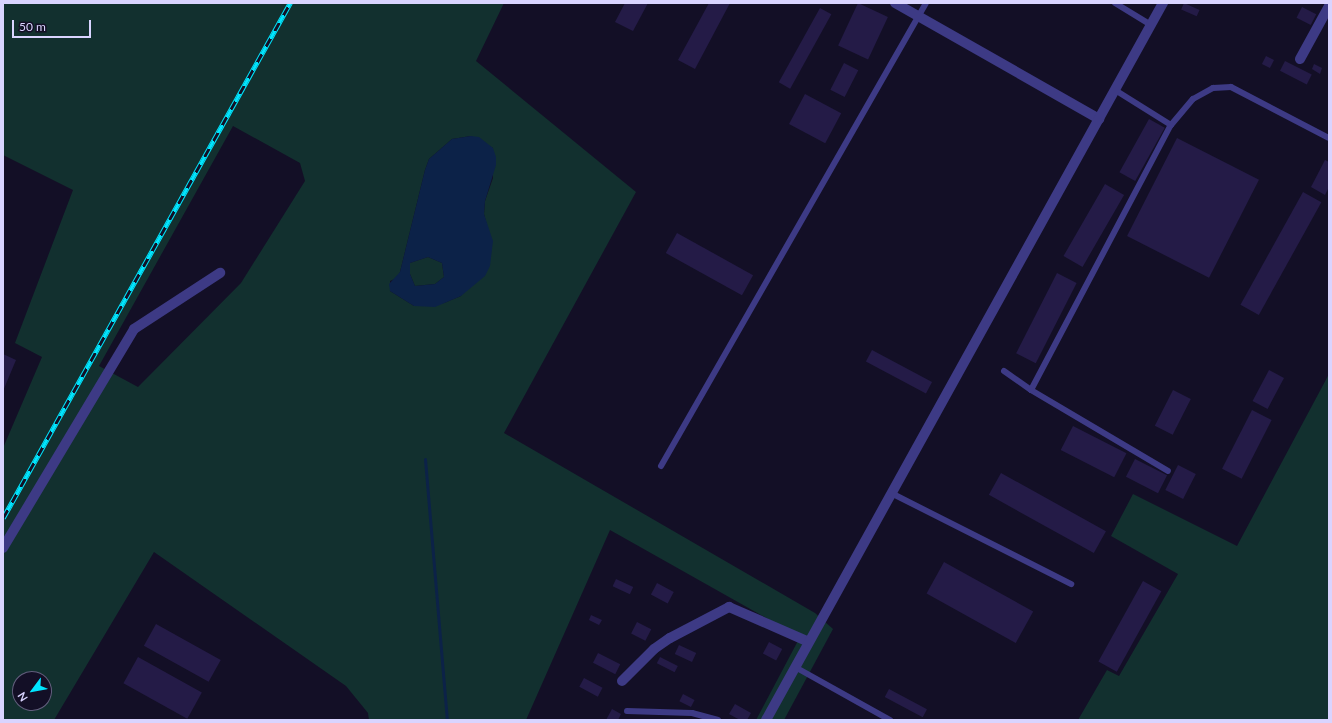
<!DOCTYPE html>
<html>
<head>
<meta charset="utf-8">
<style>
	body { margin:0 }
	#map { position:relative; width:1332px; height:723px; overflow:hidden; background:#130f26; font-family:Lato,sans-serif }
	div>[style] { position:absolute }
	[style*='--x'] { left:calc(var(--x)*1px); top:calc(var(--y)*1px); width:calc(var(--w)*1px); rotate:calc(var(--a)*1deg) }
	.green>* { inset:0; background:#12302f }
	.water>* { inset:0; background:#0c2248 }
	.stream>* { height:3px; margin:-1.5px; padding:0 1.5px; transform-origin:1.5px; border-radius:1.5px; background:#0c2248 }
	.building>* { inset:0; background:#241b47; transform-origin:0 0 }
	.service>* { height:6px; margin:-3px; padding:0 3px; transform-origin:3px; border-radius:3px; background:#3d3a85 }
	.minor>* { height:10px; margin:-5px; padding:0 5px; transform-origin:5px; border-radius:5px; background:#3d3a85 }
	.rail>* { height:4.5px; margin-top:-2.25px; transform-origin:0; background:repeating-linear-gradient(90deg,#130f26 0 9px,#00e5ff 0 18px); box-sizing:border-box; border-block:1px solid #00e5ff }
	span { translate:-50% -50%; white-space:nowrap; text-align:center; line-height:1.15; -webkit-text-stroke:3px #130f26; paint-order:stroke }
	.frame { position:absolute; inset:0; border:4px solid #d9d4ff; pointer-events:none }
	.north { position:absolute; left:12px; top:671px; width:40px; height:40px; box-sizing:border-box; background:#130f26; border:1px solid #625e7d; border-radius:50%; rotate:238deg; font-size:11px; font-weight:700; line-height:16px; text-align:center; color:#d9d4ff }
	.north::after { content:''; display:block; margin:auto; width:14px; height:18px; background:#00e5ff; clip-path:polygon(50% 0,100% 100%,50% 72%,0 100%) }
	.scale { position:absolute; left:12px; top:20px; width:79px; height:18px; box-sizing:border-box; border:2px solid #d9d4ff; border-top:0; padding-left:5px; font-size:12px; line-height:14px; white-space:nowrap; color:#d9d4ff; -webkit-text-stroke:3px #130f26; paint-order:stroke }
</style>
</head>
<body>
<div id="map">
	<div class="green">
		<div style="clip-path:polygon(evenodd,3px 3px,504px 3px,476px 61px,636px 192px,504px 433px,815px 613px,833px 629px,784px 720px,756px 720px,800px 637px,610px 530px,526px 720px,369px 720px,368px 713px,346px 686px,154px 552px,54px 720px,3px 720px,3px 448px,42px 357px,15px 343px,73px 190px,3px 155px,3px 3px,233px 126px,300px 163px,305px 181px,241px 283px,138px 387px,99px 366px,233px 126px,3px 3px,471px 136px,493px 148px,493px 178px,485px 201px,484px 214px,492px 245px,461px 296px,444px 303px,414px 306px,390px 291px,390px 281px,397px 278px,400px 272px,425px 170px,429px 159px,452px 139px,471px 136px,3px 3px,20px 679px,44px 679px,44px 703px,20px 703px,20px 679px)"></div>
		<div style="clip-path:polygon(428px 257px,442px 263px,444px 277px,435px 284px,415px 286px,410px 274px,410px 263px)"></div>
		<div style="clip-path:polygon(1329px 374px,1329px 720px,1078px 720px,1107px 670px,1119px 676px,1178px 574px,1111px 536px,1133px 494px,1237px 546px)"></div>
	</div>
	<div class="water">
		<div style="clip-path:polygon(evenodd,471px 136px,479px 137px,493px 148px,496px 157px,496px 165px,485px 201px,484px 214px,493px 241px,490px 266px,485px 276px,461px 296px,435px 307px,414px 306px,390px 291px,389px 284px,400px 272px,425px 170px,429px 159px,452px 139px,471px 136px,428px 257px,442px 263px,444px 277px,435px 284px,415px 286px,410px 274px,410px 263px,428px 257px)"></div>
	</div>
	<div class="stream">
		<div style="--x:425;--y:459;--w:262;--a:85.2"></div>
	</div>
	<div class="building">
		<div style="clip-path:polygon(625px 3px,648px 3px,633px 31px,615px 22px)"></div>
		<div style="clip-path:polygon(709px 3px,730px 3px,695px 69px,678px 60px)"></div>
		<div style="left:858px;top:3px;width:33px;height:47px;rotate:25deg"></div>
		<div style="left:1184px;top:3px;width:17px;height:7px;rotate:24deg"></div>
		<div style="left:1302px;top:7px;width:16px;height:12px;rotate:27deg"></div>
		<div style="left:820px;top:8px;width:13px;height:85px;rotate:29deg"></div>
		<div style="left:1266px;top:56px;width:9px;height:9px;rotate:27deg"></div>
		<div style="left:1285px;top:61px;width:30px;height:11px;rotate:27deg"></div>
		<div style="left:844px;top:63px;width:16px;height:30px;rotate:27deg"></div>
		<div style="clip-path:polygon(1314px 64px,1322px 68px,1320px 74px,1312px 69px)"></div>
		<div style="left:805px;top:94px;width:41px;height:34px;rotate:28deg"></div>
		<div style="left:1149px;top:119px;width:18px;height:61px;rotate:29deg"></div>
		<div style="left:1177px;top:138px;width:92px;height:110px;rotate:27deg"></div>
		<div style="clip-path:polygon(1325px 160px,1329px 162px,1329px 187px,1325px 195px,1311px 187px)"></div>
		<div style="left:1105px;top:184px;width:22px;height:83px;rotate:30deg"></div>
		<div style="left:1303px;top:192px;width:21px;height:129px;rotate:29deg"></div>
		<div style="left:677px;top:233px;width:87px;height:23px;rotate:29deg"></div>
		<div style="left:1057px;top:273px;width:22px;height:90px;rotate:27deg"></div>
		<div style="left:872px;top:350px;width:68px;height:13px;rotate:28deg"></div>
		<div style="clip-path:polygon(3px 354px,16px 360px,3px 391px)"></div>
		<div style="left:1269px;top:370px;width:17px;height:35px;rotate:28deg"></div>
		<div style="left:1173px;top:390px;width:20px;height:40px;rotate:27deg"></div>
		<div style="left:1252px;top:410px;width:22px;height:66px;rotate:27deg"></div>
		<div style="left:1073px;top:426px;width:60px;height:27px;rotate:27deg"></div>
		<div style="left:1135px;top:459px;width:36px;height:20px;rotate:27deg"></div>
		<div style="left:1178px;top:465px;width:20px;height:28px;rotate:27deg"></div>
		<div style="left:1001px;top:473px;width:120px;height:25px;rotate:29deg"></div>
		<div style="left:944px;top:562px;width:102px;height:36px;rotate:29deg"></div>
		<div style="left:616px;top:579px;width:19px;height:8px;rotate:25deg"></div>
		<div style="left:1143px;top:581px;width:21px;height:92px;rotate:29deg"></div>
		<div style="left:657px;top:583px;width:19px;height:13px;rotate:28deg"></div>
		<div style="clip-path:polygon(591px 615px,602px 620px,599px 625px,589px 620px)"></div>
		<div style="left:637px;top:622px;width:16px;height:13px;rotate:27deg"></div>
		<div style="left:156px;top:624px;width:74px;height:25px;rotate:29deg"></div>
		<div style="left:769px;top:642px;width:15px;height:13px;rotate:28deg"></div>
		<div style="left:679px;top:645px;width:19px;height:10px;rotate:25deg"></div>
		<div style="left:598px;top:653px;width:25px;height:11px;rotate:27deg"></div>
		<div style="left:138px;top:657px;width:73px;height:30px;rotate:29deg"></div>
		<div style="left:660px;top:657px;width:20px;height:7px;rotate:27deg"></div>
		<div style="left:584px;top:678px;width:21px;height:10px;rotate:28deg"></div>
		<div style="left:889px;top:689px;width:43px;height:9px;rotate:28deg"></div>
		<div style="left:683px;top:694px;width:13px;height:8px;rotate:27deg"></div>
		<div style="clip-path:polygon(735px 704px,751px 713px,747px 720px,740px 720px,729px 714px)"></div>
		<div style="clip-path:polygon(612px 709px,621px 714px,618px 720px,606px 720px)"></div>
	</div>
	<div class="service">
		<div style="--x:1115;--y:3;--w:42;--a:31.4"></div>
		<div style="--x:1115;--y:90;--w:66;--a:32"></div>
		<div style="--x:1004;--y:371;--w:33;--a:35"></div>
		<div style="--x:1031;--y:390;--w:159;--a:30.6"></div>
		<div style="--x:1031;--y:390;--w:300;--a:-62.2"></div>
		<div style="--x:1171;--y:125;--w:34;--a:-50"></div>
		<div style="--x:1193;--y:99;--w:23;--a:-29"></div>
		<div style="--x:1213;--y:88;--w:18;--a:-3"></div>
		<div style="--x:1231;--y:87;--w:110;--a:27.5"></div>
		<div style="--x:661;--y:466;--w:533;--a:-60.22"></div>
		<div style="--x:891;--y:493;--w:202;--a:26.8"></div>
		<div style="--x:795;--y:667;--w:109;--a:29.2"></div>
		<div style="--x:627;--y:711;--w:65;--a:1.8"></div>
		<div style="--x:692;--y:713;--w:27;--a:15"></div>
	</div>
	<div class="minor">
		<div style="--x:895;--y:3;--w:235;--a:29.6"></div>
		<div style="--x:1300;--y:59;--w:60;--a:-61.3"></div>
		<div style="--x:3;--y:548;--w:255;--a:-59.1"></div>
		<div style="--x:134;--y:329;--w:103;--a:-33.1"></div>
		<div style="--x:622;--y:681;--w:45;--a:-45"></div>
		<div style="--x:654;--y:649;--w:19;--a:-35"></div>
		<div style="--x:670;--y:638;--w:67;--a:-27.7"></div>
		<div style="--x:729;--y:607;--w:87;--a:23.6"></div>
		<div style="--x:766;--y:720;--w:820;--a:-61.03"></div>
	</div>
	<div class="rail">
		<div style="--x:3;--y:518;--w:590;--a:-60.87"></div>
	</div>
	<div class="frame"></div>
	<div class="north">N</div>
	<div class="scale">50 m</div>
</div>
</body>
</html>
